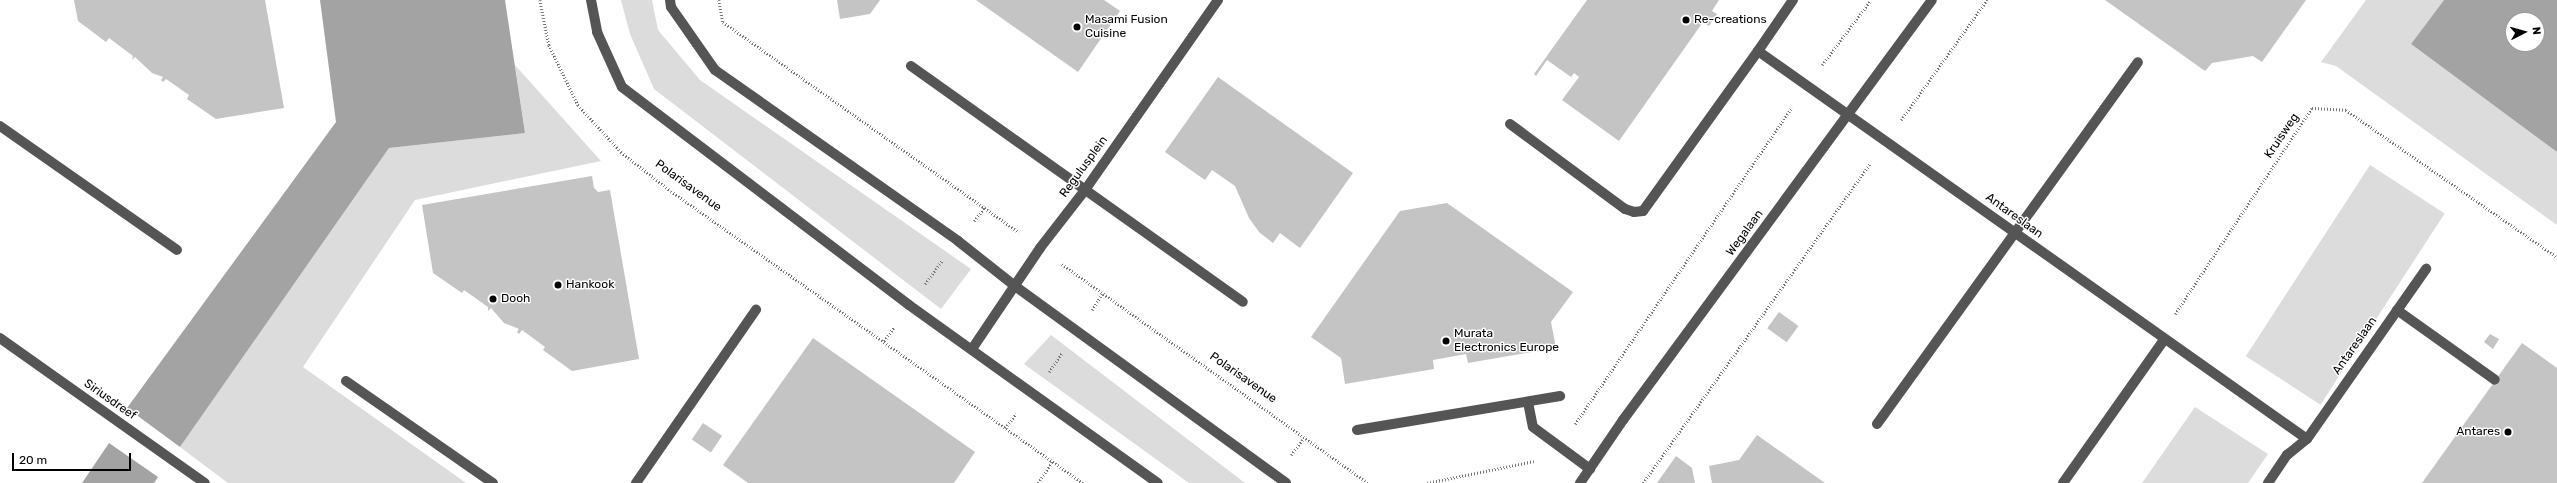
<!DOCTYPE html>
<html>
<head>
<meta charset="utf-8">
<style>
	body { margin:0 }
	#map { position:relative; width:2557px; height:483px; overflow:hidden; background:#fff; font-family:Rubik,sans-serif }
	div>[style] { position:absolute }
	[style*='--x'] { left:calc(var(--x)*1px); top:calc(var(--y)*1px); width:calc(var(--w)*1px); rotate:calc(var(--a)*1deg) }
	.green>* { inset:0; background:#dcdcdc; transform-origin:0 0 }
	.water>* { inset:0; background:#a3a3a3 }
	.building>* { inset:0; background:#c4c4c4; transform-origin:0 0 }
	.path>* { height:2.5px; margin-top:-1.25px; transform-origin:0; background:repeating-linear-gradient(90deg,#777 0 1px,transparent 0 3px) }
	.minor>* { height:10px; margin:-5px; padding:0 5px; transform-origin:5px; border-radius:5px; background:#555 }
	.dots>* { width:11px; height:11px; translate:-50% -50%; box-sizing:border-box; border:2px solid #fff; border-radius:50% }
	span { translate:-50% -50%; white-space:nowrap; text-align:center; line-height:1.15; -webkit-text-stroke:3px #fff; paint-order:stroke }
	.poi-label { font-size:12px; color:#000 }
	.left { translate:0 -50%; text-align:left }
	.right { translate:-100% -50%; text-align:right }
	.street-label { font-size:12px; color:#000 }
	.north { position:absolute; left:2505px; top:12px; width:40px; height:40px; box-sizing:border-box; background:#fff; border:1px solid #999; border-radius:50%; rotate:84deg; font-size:11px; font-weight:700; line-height:16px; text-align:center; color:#000 }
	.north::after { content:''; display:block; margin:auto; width:14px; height:18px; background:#000; clip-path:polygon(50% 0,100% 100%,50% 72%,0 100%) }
	.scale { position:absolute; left:12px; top:453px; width:119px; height:18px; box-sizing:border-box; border:2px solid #000; border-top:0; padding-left:5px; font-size:12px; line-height:14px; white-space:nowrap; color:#000; -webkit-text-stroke:3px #fff; paint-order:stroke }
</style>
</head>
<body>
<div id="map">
	<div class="green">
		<div style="clip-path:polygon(621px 0,652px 0,658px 30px,700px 80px,971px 269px,941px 309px,654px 89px,630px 34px)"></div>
		<div style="clip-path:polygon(2366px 0,2444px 0,2411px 44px,2557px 152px,2557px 225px,2336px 66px,2321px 62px)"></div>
		<div style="clip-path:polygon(515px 65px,601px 161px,415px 200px,303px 367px,466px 483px,228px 483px,180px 447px,389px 148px,525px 133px)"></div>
		<div style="left:2370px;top:165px;width:89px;height:228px;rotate:33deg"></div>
		<div style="clip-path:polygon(1051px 335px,1245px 483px,1189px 483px,1024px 364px)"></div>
		<div style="clip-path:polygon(2195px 407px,2268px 454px,2248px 483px,2142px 483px)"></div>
	</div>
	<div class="water">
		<div style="clip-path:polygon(320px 0,505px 0,525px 133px,389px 148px,180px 447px,127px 408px,336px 122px)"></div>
		<div style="clip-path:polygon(evenodd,2444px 0,2557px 0,2557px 152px,2411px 44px,2444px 0,2513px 20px,2537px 20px,2537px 44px,2513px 44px,2513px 20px)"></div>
		<div style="clip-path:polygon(109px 443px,158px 477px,154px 483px,82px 483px)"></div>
	</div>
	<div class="building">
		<div style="clip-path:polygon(74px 0,265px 0,284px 108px,216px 119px,187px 99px,189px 95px,166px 79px,163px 82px,161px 80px,163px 77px,152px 73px,135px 57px,132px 60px,133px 56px,109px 38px,106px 42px,78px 21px)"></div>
		<div style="clip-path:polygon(837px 0,880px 0,870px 14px,840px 19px)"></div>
		<div style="clip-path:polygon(976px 0,1104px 0,1120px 11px,1078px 72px)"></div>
		<div style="clip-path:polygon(1587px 0,1719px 0,1712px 11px,1717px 14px,1709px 26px,1703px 22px,1619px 141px,1562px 100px,1579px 77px,1574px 73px,1571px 77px,1547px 60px,1536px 76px,1534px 74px)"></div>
		<div style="clip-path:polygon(2105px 0,2306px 0,2262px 62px,2253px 56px,2212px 63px,2205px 71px)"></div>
		<div style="clip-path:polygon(1218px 77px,1353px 173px,1300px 248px,1280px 233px,1273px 243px,1259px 232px,1249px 218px,1235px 186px,1212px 170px,1205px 180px,1165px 152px)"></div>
		<div style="clip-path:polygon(592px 176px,594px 188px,598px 192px,610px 190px,639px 359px,572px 371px,543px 350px,545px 347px,522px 330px,519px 334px,517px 332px,519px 329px,504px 323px,491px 308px,488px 311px,488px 307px,464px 290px,462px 293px,433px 273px,422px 205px)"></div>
		<div style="clip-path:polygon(1447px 203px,1573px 292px,1551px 322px,1556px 348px,1468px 363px,1466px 354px,1433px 360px,1434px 369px,1345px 384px,1341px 358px,1311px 337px,1400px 211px)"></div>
		<div style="left:1779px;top:312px;width:24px;height:20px;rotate:36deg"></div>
		<div style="clip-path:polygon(2490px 334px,2499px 339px,2493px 349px,2484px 342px)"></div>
		<div style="clip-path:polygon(813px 338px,975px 452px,954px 483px,748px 483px,723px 465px)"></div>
		<div style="clip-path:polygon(2522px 343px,2557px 368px,2557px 483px,2422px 483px)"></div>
		<div style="left:703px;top:423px;width:23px;height:20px;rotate:34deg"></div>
		<div style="clip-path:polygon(1757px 435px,1825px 483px,1712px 483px,1709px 466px,1739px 460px)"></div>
		<div style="clip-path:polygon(1676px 456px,1692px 468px,1695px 483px,1657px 483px)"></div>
	</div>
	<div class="path">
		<div style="--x:540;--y:0;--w:46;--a:78.7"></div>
		<div style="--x:549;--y:45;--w:67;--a:64.2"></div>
		<div style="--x:578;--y:105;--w:64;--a:47.5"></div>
		<div style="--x:621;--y:152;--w:63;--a:38"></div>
		<div style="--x:671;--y:191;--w:505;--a:35.33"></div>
		<div style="--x:719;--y:0;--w:22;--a:80"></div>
		<div style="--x:723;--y:22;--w:363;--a:35.4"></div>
		<div style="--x:1822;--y:65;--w:81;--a:-53"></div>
		<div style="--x:1901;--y:120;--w:148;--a:-54.4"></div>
		<div style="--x:974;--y:221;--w:18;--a:-52"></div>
		<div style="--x:1062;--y:264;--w:376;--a:35.6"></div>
		<div style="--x:925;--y:284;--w:29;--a:-54"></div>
		<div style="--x:1092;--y:310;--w:19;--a:-58"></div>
		<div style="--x:2175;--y:314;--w:247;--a:-56.4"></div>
		<div style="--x:2312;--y:108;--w:34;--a:3"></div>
		<div style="--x:2346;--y:110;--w:257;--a:34.9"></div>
		<div style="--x:884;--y:341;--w:17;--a:-54"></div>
		<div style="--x:1049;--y:372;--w:23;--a:-56"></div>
		<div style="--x:1575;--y:424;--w:384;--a:-55.6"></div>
		<div style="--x:1005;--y:428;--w:18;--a:-52"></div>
		<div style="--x:1291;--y:455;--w:21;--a:-53"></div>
		<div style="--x:1038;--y:483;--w:27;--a:-56"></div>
		<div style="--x:1427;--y:483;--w:109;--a:-11.6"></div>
		<div style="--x:1643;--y:483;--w:392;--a:-54.6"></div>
	</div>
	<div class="minor">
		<div style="--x:591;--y:0;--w:33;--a:79"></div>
		<div style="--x:597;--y:32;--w:60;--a:65.6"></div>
		<div style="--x:622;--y:87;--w:360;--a:37.2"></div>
		<div style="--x:909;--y:305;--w:306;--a:35.6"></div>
		<div style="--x:670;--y:0;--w:7;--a:82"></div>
		<div style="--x:671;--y:7;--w:77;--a:55.1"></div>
		<div style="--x:715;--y:70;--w:297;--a:35.1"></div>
		<div style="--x:958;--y:241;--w:73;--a:38.3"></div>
		<div style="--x:1015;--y:286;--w:335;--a:36"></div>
		<div style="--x:1793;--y:0;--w:62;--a:124.5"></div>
		<div style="--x:1758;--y:51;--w:672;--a:35.25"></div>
		<div style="--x:911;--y:66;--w:407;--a:35.4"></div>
		<div style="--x:1510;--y:124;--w:143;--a:36.5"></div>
		<div style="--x:1625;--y:209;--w:9;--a:18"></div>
		<div style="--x:1634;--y:212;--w:9;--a:-6"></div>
		<div style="--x:1643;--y:211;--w:197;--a:-54.3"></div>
		<div style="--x:0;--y:126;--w:216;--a:35"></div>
		<div style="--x:2397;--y:310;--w:120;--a:35.5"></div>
		<div style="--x:0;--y:338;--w:251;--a:35.3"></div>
		<div style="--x:972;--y:349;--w:122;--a:-56"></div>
		<div style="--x:1040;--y:248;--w:73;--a:-52.2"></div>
		<div style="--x:1085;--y:190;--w:232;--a:-55"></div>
		<div style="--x:346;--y:381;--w:179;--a:34.8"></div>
		<div style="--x:1528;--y:402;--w:25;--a:79"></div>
		<div style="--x:1533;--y:427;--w:71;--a:36.4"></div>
		<div style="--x:1877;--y:424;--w:446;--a:-54.2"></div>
		<div style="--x:1357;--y:430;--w:206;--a:-9.5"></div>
		<div style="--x:636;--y:483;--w:211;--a:-55.3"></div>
		<div style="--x:1580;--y:483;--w:76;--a:-55.7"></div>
		<div style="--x:1623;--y:420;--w:521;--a:-53.66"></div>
		<div style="--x:2063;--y:483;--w:175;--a:-54.8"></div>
		<div style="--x:2268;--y:483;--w:34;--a:-56"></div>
		<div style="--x:2287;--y:455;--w:26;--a:-39"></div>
		<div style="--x:2307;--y:439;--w:208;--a:-55"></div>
	</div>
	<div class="dots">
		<div style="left:1686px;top:20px;background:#000"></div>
		<div style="left:1077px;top:27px;background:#000"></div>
		<div style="left:558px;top:285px;background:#000"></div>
		<div style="left:493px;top:299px;background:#000"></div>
		<div style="left:1446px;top:341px;background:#000"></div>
		<div style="left:2508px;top:432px;background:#000"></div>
	</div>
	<div class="poi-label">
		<span class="left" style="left:1085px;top:27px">Masami Fusion<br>Cuisine</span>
		<span class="left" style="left:1694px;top:20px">Re-creations</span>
		<span class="left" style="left:566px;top:285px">Hankook</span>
		<span class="left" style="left:501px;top:299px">Dooh</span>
		<span class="left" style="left:1454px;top:341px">Murata<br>Electronics Europe</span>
		<span class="right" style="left:2500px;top:432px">Antares</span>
	</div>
	<div class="street-label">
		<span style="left:2282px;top:136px;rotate:-56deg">Kruisweg</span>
		<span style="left:1084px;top:167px;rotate:-54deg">Regulusplein</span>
		<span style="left:688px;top:186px;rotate:36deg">Polarisavenue</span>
		<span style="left:2014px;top:216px;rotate:36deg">Antareslaan</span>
		<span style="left:1745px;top:233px;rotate:-54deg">Wegalaan</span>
		<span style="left:2355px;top:346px;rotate:-55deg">Antareslaan</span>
		<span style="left:1243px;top:378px;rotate:35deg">Polarisavenue</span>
		<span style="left:110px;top:400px;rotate:35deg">Siriusdreef</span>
	</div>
	<div class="north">N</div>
	<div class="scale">20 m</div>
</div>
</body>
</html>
